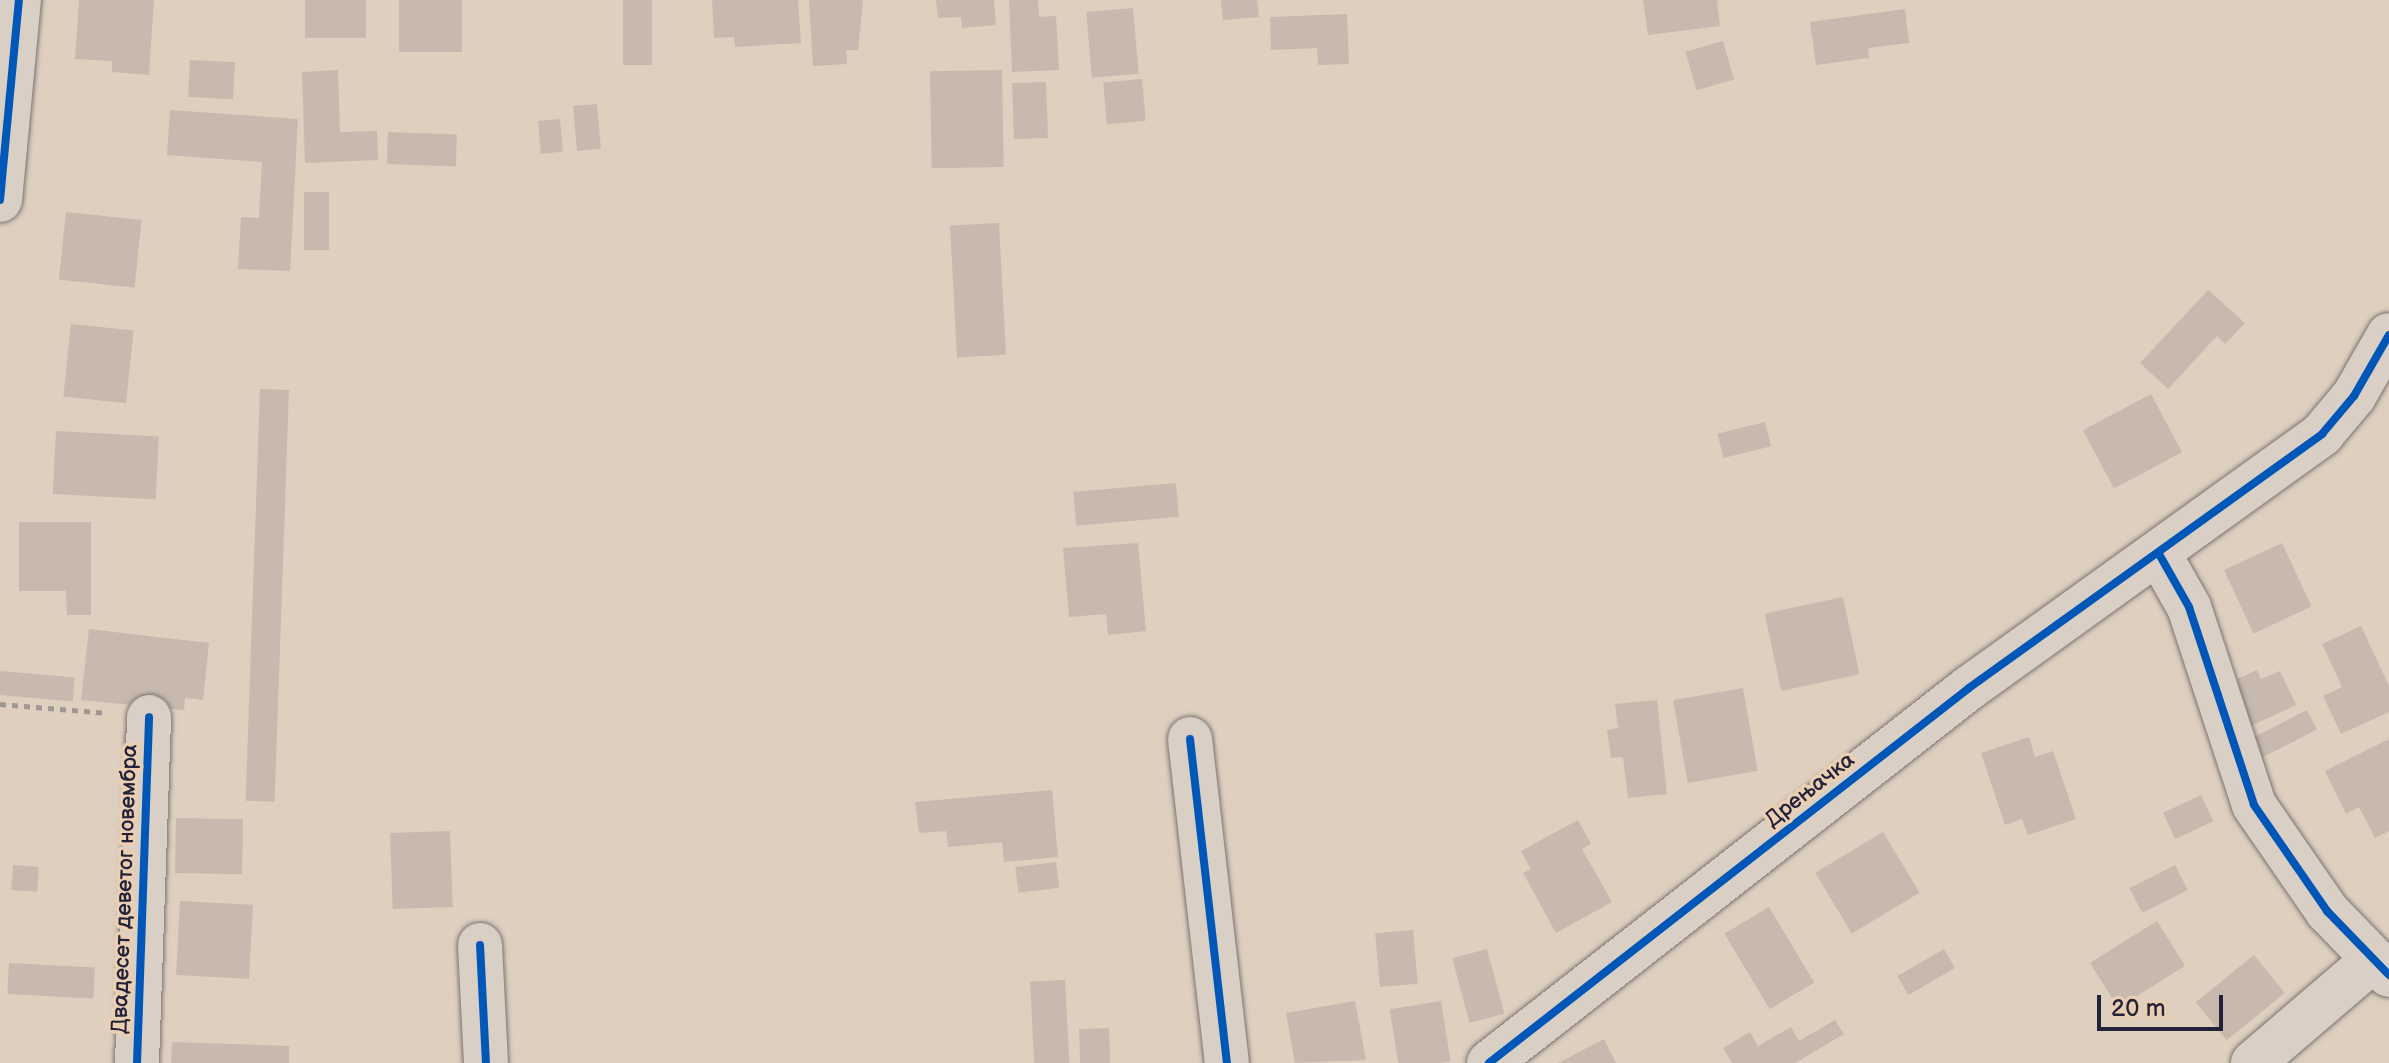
<!DOCTYPE html>
<html>
<head>
<meta charset="utf-8">
<style>
	body { margin:0 }
	#map { position:relative; width:2389px; height:1063px; overflow:hidden; background:#decfbf; font-family:"Balsamiq Sans",sans-serif }
	div>[style] { position:absolute }
	[style*='--x'] { left:calc(var(--x)*1px); top:calc(var(--y)*1px); width:calc(var(--w)*1px); rotate:calc(var(--a)*1deg) }
	.building>* { inset:0; background:#c7b9ae; transform-origin:0 0 }
	.path>* { height:5px; margin-top:-2.5px; transform-origin:0; background:repeating-linear-gradient(90deg,#9e9792 0 6px,transparent 0 12px) }
	.roads { filter:drop-shadow(0 0 2px #7b7472) drop-shadow(0 0 2px #7b7472) }
	.minor>* { height:44px; margin:-22px; padding:0 22px; transform-origin:22px; border-radius:22px; background:#d9cfc4 }
	.cycleway>* { height:8px; margin:-4px; padding:0 4px; transform-origin:4px; border-radius:4px; background:#0057b8 }
	span { translate:-50% -50%; white-space:nowrap; text-align:center; line-height:1.15; -webkit-text-stroke:7px #ebcfb2; paint-order:stroke }
	.street-label { font-size:22px; color:#22223b }
	.scale { position:absolute; left:2097px; top:995px; width:126px; height:36px; box-sizing:border-box; border:4px solid #22223b; border-top:0; padding-left:10px; font-size:24px; line-height:28px; white-space:nowrap; color:#22223b; -webkit-text-stroke:6px #ebcfb2; paint-order:stroke }
</style>
</head>
<body>
<div id="map">
	<div class="building">
		<div style="clip-path:polygon(79px 0,154px 0,149px 75px,112px 72px,112px 61px,75px 59px)"></div>
		<div style="left:305px;top:0;width:61px;height:38px"></div>
		<div style="left:399px;top:0;width:63px;height:52px"></div>
		<div style="left:623px;top:0;width:29px;height:65px"></div>
		<div style="clip-path:polygon(712px 0,798px 0,801px 43px,735px 47px,734px 37px,714px 38px)"></div>
		<div style="clip-path:polygon(809px 0,863px 0,858px 50px,846px 50px,847px 64px,813px 66px)"></div>
		<div style="clip-path:polygon(936px 0,994px 0,996px 25px,962px 28px,961px 17px,938px 18px)"></div>
		<div style="clip-path:polygon(1009px 0,1038px 0,1039px 17px,1056px 16px,1059px 70px,1012px 72px)"></div>
		<div style="clip-path:polygon(1221px 0,1257px 0,1259px 17px,1223px 20px)"></div>
		<div style="clip-path:polygon(1643px 0,1717px 0,1720px 26px,1648px 35px)"></div>
		<div style="left:1133px;top:8px;width:66px;height:47px;rotate:85deg"></div>
		<div style="clip-path:polygon(1905px 9px,1909px 43px,1868px 48px,1869px 58px,1816px 65px,1810px 22px)"></div>
		<div style="clip-path:polygon(1347px 14px,1349px 64px,1318px 65px,1317px 48px,1271px 50px,1270px 17px)"></div>
		<div style="left:1723px;top:41px;width:40px;height:39px;rotate:74deg"></div>
		<div style="left:190px;top:60px;width:45px;height:37px;rotate:3deg"></div>
		<div style="clip-path:polygon(338px 70px,340px 132px,377px 131px,378px 160px,305px 163px,302px 72px)"></div>
		<div style="left:1002px;top:70px;width:97px;height:72px;rotate:89deg"></div>
		<div style="left:1142px;top:79px;width:42px;height:39px;rotate:85deg"></div>
		<div style="left:1046px;top:82px;width:56px;height:34px;rotate:88deg"></div>
		<div style="left:597px;top:104px;width:45px;height:24px;rotate:85deg"></div>
		<div style="clip-path:polygon(170px 110px,298px 119px,290px 271px,238px 269px,241px 217px,259px 218px,262px 162px,167px 155px)"></div>
		<div style="left:560px;top:119px;width:33px;height:22px;rotate:85deg"></div>
		<div style="left:388px;top:132px;width:69px;height:32px;rotate:2deg"></div>
		<div style="left:304px;top:192px;width:25px;height:58px"></div>
		<div style="left:66px;top:212px;width:76px;height:68px;rotate:6deg"></div>
		<div style="left:999px;top:223px;width:132px;height:49px;rotate:87deg"></div>
		<div style="clip-path:polygon(2208px 290px,2245px 323px,2225px 344px,2217px 336px,2168px 389px,2140px 363px)"></div>
		<div style="left:71px;top:324px;width:63px;height:73px;rotate:6deg"></div>
		<div style="left:260px;top:389px;width:29px;height:412px;rotate:2deg"></div>
		<div style="left:2151px;top:394px;width:66px;height:77px;rotate:62deg"></div>
		<div style="left:1765px;top:422px;width:25px;height:49px;rotate:76deg"></div>
		<div style="left:56px;top:431px;width:103px;height:63px;rotate:3deg"></div>
		<div style="left:1176px;top:483px;width:34px;height:103px;rotate:85deg"></div>
		<div style="clip-path:polygon(19px 522px,91px 522px,91px 615px,67px 615px,66px 591px,19px 591px)"></div>
		<div style="clip-path:polygon(1138px 543px,1146px 631px,1108px 635px,1106px 614px,1069px 617px,1063px 548px)"></div>
		<div style="left:2282px;top:543px;width:70px;height:64px;rotate:65deg"></div>
		<div style="left:1843px;top:597px;width:79px;height:80px;rotate:78deg"></div>
		<div style="clip-path:polygon(2361px 626px,2389px 686px,2389px 712px,2341px 734px,2323px 696px,2342px 687px,2322px 644px)"></div>
		<div style="clip-path:polygon(89px 629px,209px 643px,203px 700px,185px 698px,184px 710px,81px 700px)"></div>
		<div style="clip-path:polygon(2257px 670px,2261px 679px,2280px 671px,2296px 705px,2240px 731px,2220px 687px)"></div>
		<div style="left:0;top:671px;width:75px;height:24px;rotate:5deg"></div>
		<div style="left:1743px;top:688px;width:84px;height:71px;rotate:80deg"></div>
		<div style="clip-path:polygon(1657px 700px,1667px 794px,1628px 798px,1623px 757px,1611px 758px,1607px 730px,1618px 728px,1615px 704px)"></div>
		<div style="left:2307px;top:710px;width:22px;height:65px;rotate:63deg"></div>
		<div style="clip-path:polygon(2029px 737px,2035px 757px,2053px 751px,2076px 819px,2028px 835px,2022px 819px,2005px 825px,1981px 753px)"></div>
		<div style="clip-path:polygon(2389px 739px,2389px 831px,2375px 838px,2359px 807px,2346px 814px,2325px 771px)"></div>
		<div style="clip-path:polygon(1052px 790px,1058px 857px,1004px 862px,1002px 842px,948px 847px,946px 831px,919px 833px,915px 802px)"></div>
		<div style="left:2201px;top:795px;width:29px;height:42px;rotate:65deg"></div>
		<div style="left:176px;top:818px;width:67px;height:55px;rotate:1deg"></div>
		<div style="clip-path:polygon(1578px 820px,1591px 844px,1582px 849px,1612px 902px,1556px 933px,1523px 873px,1531px 869px,1521px 851px)"></div>
		<div style="left:450px;top:831px;width:76px;height:60px;rotate:88deg"></div>
		<div style="left:1883px;top:832px;width:71px;height:79px;rotate:59deg"></div>
		<div style="left:1056px;top:862px;width:26px;height:41px;rotate:83deg"></div>
		<div style="left:13px;top:865px;width:26px;height:25px;rotate:4deg"></div>
		<div style="left:2175px;top:865px;width:28px;height:51px;rotate:63deg"></div>
		<div style="left:180px;top:901px;width:73px;height:74px;rotate:3deg"></div>
		<div style="left:1769px;top:907px;width:88px;height:52px;rotate:59deg"></div>
		<div style="left:2157px;top:921px;width:53px;height:79px;rotate:58deg"></div>
		<div style="left:1413px;top:930px;width:54px;height:38px;rotate:85deg"></div>
		<div style="left:1487px;top:949px;width:67px;height:36px;rotate:75deg"></div>
		<div style="left:1944px;top:949px;width:22px;height:54px;rotate:60deg"></div>
		<div style="left:2254px;top:955px;width:49px;height:75px;rotate:51deg"></div>
		<div style="left:9px;top:963px;width:86px;height:31px;rotate:3deg"></div>
		<div style="left:1065px;top:980px;width:83px;height:35px;rotate:87deg"></div>
		<div style="clip-path:polygon(1355px 1001px,1366px 1060px,1295px 1063px,1286px 1013px)"></div>
		<div style="left:1441px;top:1001px;width:61px;height:52px;rotate:81deg"></div>
		<div style="clip-path:polygon(1835px 1020px,1844px 1034px,1795px 1063px,1732px 1063px,1723px 1048px,1750px 1032px,1758px 1046px,1791px 1027px,1799px 1041px)"></div>
		<div style="left:1109px;top:1028px;width:35px;height:30px;rotate:88deg"></div>
		<div style="clip-path:polygon(1604px 1039px,1616px 1063px,1558px 1063px)"></div>
		<div style="clip-path:polygon(172px 1042px,289px 1046px,289px 1063px,171px 1063px)"></div>
	</div>
	<div class="path">
		<div style="--x:0;--y:704;--w:108;--a:4.8"></div>
	</div>
	<div class="roads">
		<div class="minor">
			<div style="--x:0;--y:200;--w:201;--a:-84.6"></div>
			<div style="--x:2159;--y:554;--w:61;--a:60.5"></div>
			<div style="--x:2189;--y:607;--w:208;--a:71.8"></div>
			<div style="--x:2254;--y:805;--w:129;--a:55.4"></div>
			<div style="--x:2327;--y:911;--w:89;--a:45.9"></div>
			<div style="--x:1190;--y:739;--w:326;--a:83.5"></div>
			<div style="--x:480;--y:945;--w:118;--a:87.1"></div>
			<div style="--x:137;--y:1063;--w:346;--a:-88"></div>
			<div style="--x:1489;--y:1063;--w:609;--a:-38"></div>
			<div style="--x:1969;--y:688;--w:435;--a:-35.7"></div>
			<div style="--x:2322;--y:434;--w:50;--a:-49.9"></div>
			<div style="--x:2354;--y:396;--w:70;--a:-60.2"></div>
			<div style="--x:2253;--y:1063;--w:158;--a:-40.6"></div>
		</div>
	</div>
	<div class="cycleway">
		<div style="--x:0;--y:200;--w:201;--a:-84.6"></div>
		<div style="--x:2159;--y:554;--w:61;--a:60.5"></div>
		<div style="--x:2189;--y:607;--w:208;--a:71.8"></div>
		<div style="--x:2254;--y:805;--w:129;--a:55.4"></div>
		<div style="--x:2327;--y:911;--w:89;--a:45.9"></div>
		<div style="--x:1190;--y:739;--w:326;--a:83.5"></div>
		<div style="--x:480;--y:945;--w:118;--a:87.1"></div>
		<div style="--x:137;--y:1063;--w:346;--a:-88"></div>
		<div style="--x:1489;--y:1063;--w:609;--a:-38"></div>
		<div style="--x:1969;--y:688;--w:435;--a:-35.7"></div>
		<div style="--x:2322;--y:434;--w:50;--a:-49.9"></div>
		<div style="--x:2354;--y:396;--w:70;--a:-60.2"></div>
	</div>
	<div class="street-label">
		<span style="left:1810px;top:790px;rotate:-38deg">Дрењачка</span>
		<span style="left:125px;top:889px;rotate:-88deg">Двадесет деветог новембра</span>
	</div>
	<div class="scale">20 m</div>
</div>
</body>
</html>
